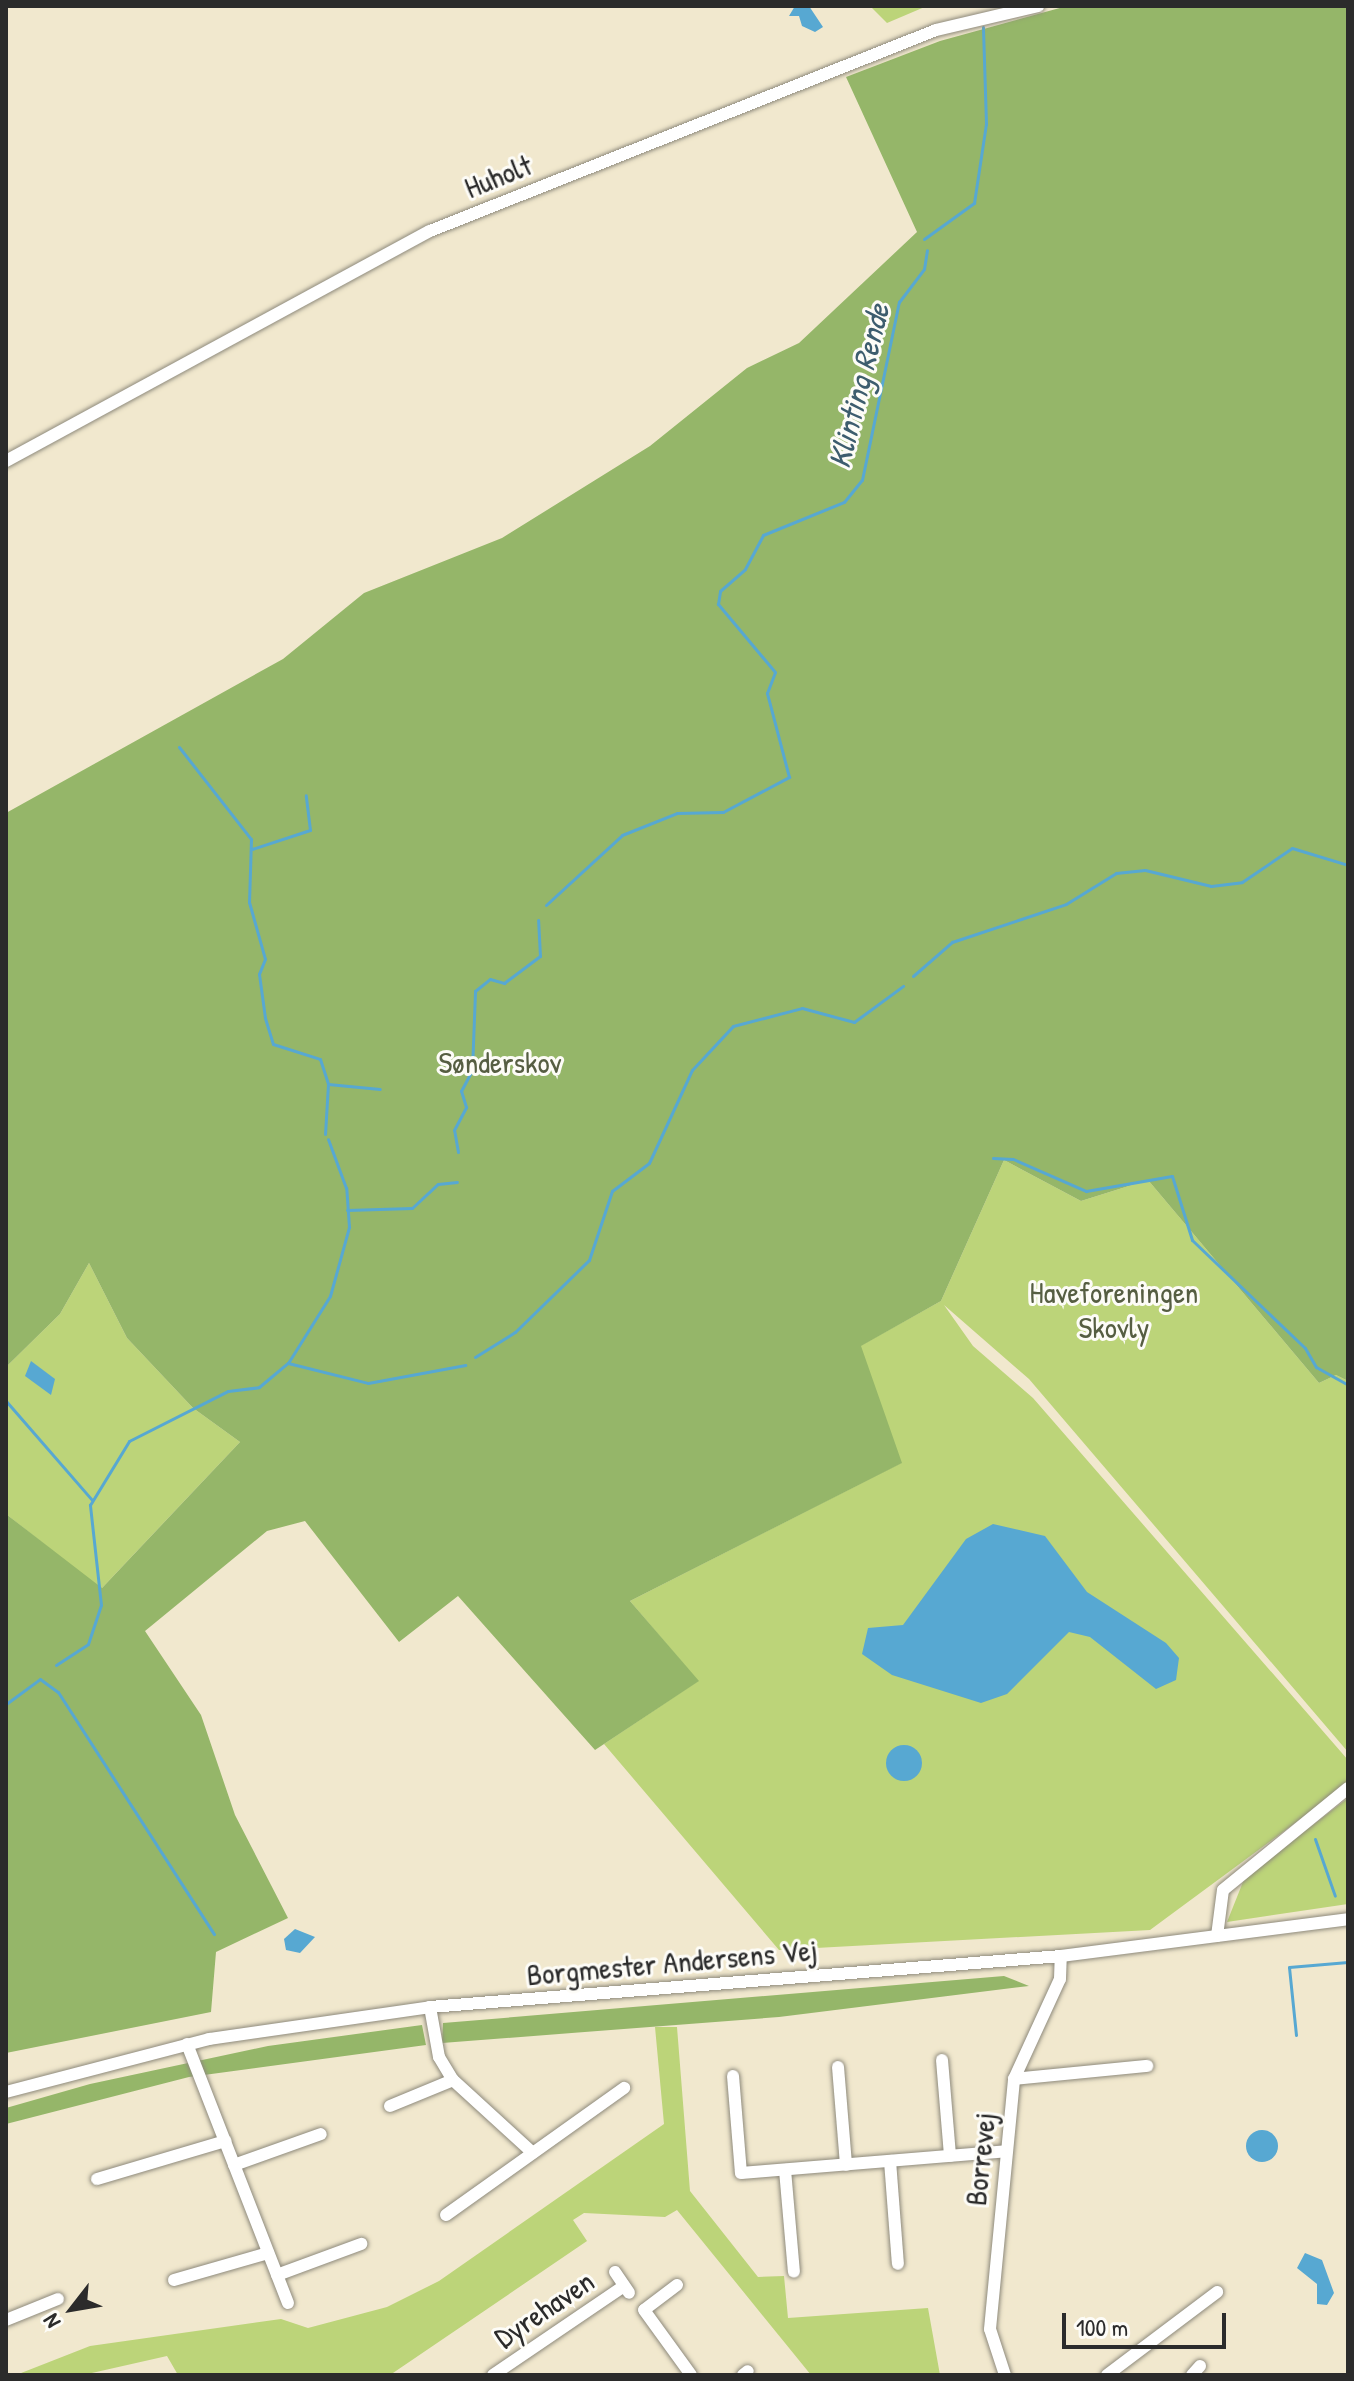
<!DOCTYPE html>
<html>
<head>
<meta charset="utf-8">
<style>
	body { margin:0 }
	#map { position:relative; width:1354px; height:2381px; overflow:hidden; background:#f1e8ce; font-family:"Patrick Hand",sans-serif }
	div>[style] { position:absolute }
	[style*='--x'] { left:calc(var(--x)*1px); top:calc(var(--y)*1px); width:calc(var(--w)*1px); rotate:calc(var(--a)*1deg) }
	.green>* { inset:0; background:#bcd479 }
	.forest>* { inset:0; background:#95b669 }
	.water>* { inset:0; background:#57a8d2 }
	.round { border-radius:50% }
	.stream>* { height:3px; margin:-1.5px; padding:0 1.5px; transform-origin:1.5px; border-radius:1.5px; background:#57a8d2 }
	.roads { filter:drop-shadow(0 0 2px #8e8a7c) drop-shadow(0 0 2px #8e8a7c) }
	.minor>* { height:12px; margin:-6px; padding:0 6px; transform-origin:6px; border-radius:6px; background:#fff }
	span { translate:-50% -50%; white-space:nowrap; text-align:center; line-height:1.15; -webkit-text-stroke:6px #fdfcf7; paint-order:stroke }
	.street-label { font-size:30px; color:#2b2b2b }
	.park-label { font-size:30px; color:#565e42 }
	.water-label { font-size:32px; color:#3d5d6e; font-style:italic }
	.frame { position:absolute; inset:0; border:8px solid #2b2b2b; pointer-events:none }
	.north { position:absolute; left:32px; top:2269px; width:80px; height:80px; -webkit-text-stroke:6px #fdfcf7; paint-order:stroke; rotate:239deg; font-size:22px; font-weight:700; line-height:32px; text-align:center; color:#2b2b2b }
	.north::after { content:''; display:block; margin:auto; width:28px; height:36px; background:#2b2b2b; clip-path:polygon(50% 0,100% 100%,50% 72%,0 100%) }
	.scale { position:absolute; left:1062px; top:2313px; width:164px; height:36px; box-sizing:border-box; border:4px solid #2b2b2b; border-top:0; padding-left:10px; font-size:24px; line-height:28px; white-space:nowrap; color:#2b2b2b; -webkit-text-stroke:6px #fdfcf7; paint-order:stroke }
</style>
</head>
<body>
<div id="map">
	<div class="green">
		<div style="clip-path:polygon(870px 6px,927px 6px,887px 23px)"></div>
		<div style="clip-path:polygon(1004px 1160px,1081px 1201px,1148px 1180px,1319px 1383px,1336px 1375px,1348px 1381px,1348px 1752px,1029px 1379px,944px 1305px,973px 1346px,1033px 1398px,1348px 1760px,1348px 1784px,1150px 1930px,779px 1950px,604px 1744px,698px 1681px,630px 1601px,901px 1463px,860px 1346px,941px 1301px)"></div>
		<div style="clip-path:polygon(89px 1263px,127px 1338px,193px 1408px,240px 1442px,101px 1589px,6px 1514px,6px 1367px,60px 1314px)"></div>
		<div style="clip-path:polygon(1348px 1798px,1348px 1904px,1227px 1922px,1245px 1877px)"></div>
		<div style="clip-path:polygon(655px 2027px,677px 2027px,690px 2191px,758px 2277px,784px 2276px,788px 2318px,928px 2308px,940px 2375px,811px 2375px,677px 2210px,665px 2217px,584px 2213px,573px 2220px,587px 2241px,390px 2375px,178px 2375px,167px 2356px,83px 2375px,16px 2375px,90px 2346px,281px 2319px,308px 2328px,387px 2307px,439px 2281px,664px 2124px)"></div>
	</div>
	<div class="forest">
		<div style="clip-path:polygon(1067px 6px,1348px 6px,1348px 1381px,1336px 1375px,1319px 1383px,1148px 1180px,1081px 1201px,1004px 1160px,941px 1301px,861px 1346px,902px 1463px,630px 1601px,699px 1681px,595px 1750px,458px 1596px,399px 1642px,305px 1521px,267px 1531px,145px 1631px,201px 1715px,235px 1815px,288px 1918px,216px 1952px,211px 2012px,6px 2053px,6px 1514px,102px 1588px,240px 1442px,193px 1408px,127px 1338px,89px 1263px,60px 1314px,6px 1367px,6px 813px,283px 659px,364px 593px,502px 538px,650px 446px,747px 368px,799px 343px,917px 232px,846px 77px,940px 41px)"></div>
		<div style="clip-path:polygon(1004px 1976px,1029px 1986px,779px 2017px,442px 2043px,443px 2023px)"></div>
		<div style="clip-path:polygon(422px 2025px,426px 2045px,189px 2077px,6px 2124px,6px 2108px,90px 2084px,268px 2046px)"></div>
	</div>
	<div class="water">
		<div style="clip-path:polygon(795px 6px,809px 6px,823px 27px,815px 32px,802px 26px,799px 16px,789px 16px)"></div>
		<div style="clip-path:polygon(31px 1361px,55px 1379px,51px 1395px,25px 1376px)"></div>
		<div style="clip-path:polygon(993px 1524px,1045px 1536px,1087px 1592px,1166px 1643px,1179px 1658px,1176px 1680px,1156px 1689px,1090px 1637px,1069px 1632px,1007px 1694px,981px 1703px,892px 1675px,862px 1654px,868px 1628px,903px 1625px,966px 1539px)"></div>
		<div class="round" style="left:886px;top:1745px;width:36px;height:36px"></div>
		<div style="clip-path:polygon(295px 1929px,315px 1937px,300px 1953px,286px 1950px,284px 1939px)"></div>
		<div class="round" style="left:1246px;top:2130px;width:32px;height:32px"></div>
		<div style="clip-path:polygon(1305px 2253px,1322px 2260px,1334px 2293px,1327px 2305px,1317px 2304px,1317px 2284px,1297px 2268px)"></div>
	</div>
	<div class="stream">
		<div style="--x:924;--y:239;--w:62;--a:-35.8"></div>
		<div style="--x:974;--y:203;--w:80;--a:-81.4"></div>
		<div style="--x:986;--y:124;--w:97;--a:-91.8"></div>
		<div style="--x:179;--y:747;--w:117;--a:52"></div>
		<div style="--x:251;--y:839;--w:63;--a:91.8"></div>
		<div style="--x:249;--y:902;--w:59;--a:74.3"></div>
		<div style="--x:265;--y:959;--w:16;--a:112"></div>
		<div style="--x:259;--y:974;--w:44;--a:82.2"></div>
		<div style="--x:265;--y:1018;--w:27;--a:73"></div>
		<div style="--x:273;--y:1044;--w:49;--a:17.7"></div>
		<div style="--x:320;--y:1059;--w:26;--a:72"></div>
		<div style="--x:328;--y:1084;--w:50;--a:93.4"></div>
		<div style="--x:252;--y:849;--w:61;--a:-18.1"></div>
		<div style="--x:310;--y:830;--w:35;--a:-97"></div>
		<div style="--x:546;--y:905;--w:103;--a:-42.6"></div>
		<div style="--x:622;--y:835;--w:59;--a:-21.8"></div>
		<div style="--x:677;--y:813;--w:46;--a:-1.2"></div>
		<div style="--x:723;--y:812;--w:75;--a:-27.9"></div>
		<div style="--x:789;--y:777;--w:87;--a:-104.7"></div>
		<div style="--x:767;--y:693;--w:22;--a:-69"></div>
		<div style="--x:775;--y:672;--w:89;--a:-130"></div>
		<div style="--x:718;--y:604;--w:13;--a:-81"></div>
		<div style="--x:720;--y:591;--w:33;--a:-41"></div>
		<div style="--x:745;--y:569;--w:38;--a:-62"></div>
		<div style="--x:763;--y:535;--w:87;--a:-22.2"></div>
		<div style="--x:844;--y:502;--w:28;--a:-51"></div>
		<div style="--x:862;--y:480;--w:182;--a:-78.3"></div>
		<div style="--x:899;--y:302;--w:41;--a:-52.9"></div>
		<div style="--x:924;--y:269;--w:19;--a:-81"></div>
		<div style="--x:913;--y:976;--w:52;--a:-41.1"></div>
		<div style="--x:952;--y:942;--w:120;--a:-18.4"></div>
		<div style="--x:1066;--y:904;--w:59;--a:-31.8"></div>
		<div style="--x:1116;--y:873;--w:29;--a:-6"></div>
		<div style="--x:1145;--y:870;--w:68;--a:13.6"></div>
		<div style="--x:1211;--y:886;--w:31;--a:-7"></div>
		<div style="--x:1242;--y:882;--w:60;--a:-34.2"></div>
		<div style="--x:1292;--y:848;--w:59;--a:16.9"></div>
		<div style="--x:328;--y:1084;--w:52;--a:5.5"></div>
		<div style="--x:458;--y:1152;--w:22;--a:-100"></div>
		<div style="--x:454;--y:1130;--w:26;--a:-62"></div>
		<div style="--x:466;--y:1107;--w:17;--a:-107"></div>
		<div style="--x:461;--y:1091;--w:24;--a:-62"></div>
		<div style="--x:472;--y:1070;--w:79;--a:-87.8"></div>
		<div style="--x:475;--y:991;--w:19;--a:-39"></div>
		<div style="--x:490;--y:979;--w:15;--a:16"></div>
		<div style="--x:504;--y:983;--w:45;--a:-36.9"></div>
		<div style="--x:540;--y:956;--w:36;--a:-93"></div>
		<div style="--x:993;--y:1158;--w:20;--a:3"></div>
		<div style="--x:1013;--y:1159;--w:80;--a:23.7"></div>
		<div style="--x:1086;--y:1191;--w:87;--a:-9.9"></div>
		<div style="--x:1172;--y:1176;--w:67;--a:72.6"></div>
		<div style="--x:1192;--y:1240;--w:156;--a:43.7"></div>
		<div style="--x:1305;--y:1348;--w:22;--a:60"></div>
		<div style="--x:1316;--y:1367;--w:37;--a:29"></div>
		<div style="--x:347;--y:1210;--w:65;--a:-1.8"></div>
		<div style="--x:412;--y:1208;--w:35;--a:-43"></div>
		<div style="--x:438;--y:1184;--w:19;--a:-6"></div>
		<div style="--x:475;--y:1357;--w:47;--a:-32"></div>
		<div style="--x:515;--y:1332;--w:103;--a:-44.2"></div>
		<div style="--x:589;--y:1260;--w:73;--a:-71.6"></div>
		<div style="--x:612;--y:1191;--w:46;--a:-37.1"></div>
		<div style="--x:649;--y:1163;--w:102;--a:-65.2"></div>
		<div style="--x:692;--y:1070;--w:60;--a:-47"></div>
		<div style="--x:733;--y:1026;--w:71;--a:-14.6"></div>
		<div style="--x:802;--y:1008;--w:54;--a:15.1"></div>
		<div style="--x:854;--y:1022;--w:61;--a:-36.3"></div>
		<div style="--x:288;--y:1363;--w:79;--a:-57.9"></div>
		<div style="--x:330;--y:1296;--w:72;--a:-74.6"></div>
		<div style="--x:349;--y:1227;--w:39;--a:-94"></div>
		<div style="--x:346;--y:1188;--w:52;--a:-110.2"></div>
		<div style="--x:6;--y:1401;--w:131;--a:49"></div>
		<div style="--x:56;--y:1665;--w:38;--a:-33"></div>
		<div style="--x:88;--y:1644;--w:41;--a:-71.6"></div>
		<div style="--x:101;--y:1605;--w:101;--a:-96.3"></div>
		<div style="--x:90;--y:1505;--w:75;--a:-58.6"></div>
		<div style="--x:129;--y:1441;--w:111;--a:-26.8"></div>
		<div style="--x:228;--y:1391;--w:31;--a:-7"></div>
		<div style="--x:259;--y:1387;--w:38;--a:-40"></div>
		<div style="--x:288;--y:1363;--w:82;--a:14"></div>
		<div style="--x:368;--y:1383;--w:99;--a:-10.5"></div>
		<div style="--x:6;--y:1704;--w:42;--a:-36.3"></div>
		<div style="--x:40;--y:1679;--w:22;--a:36"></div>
		<div style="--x:58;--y:1692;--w:288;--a:57.2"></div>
		<div style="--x:1315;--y:1839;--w:60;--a:70.7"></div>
		<div style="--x:1296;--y:2035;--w:68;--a:-95.9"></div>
		<div style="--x:1289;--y:1967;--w:59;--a:-4.8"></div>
		<div style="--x:1348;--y:1962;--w:15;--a:-90"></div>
	</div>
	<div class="roads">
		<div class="minor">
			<div style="--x:6;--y:461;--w:482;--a:-28.5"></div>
			<div style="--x:430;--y:231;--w:544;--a:-21.66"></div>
			<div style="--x:936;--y:30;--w:105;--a:-13.2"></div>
			<div style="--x:1217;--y:1936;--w:46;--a:-82.6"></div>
			<div style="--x:1223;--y:1890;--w:161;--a:-39.2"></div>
			<div style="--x:430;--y:2007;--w:51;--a:79.8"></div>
			<div style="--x:439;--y:2057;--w:27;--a:59"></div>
			<div style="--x:453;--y:2080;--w:108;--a:42.4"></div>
			<div style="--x:187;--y:2044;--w:278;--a:68.7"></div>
			<div style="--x:942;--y:2060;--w:96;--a:85.2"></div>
			<div style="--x:838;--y:2067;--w:98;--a:85.3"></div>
			<div style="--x:733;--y:2076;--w:97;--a:85.3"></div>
			<div style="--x:741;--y:2173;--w:266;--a:-4.7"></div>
			<div style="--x:1014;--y:2079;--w:134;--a:-5.6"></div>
			<div style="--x:6;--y:2092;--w:210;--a:-14.6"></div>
			<div style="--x:209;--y:2039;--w:223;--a:-8.2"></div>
			<div style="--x:430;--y:2007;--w:633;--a:-4.62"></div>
			<div style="--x:1061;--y:1956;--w:289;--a:-7.3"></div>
			<div style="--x:390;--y:2106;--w:68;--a:-22.4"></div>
			<div style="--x:890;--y:2161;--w:103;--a:85.6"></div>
			<div style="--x:234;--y:2165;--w:92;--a:-19.6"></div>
			<div style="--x:785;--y:2170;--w:102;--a:85"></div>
			<div style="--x:97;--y:2179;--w:134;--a:-16.5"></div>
			<div style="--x:446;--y:2215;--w:219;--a:-35.5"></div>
			<div style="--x:615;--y:2272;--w:25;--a:56"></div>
			<div style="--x:277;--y:2275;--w:90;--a:-20.3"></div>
			<div style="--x:174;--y:2280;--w:98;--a:-16"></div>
			<div style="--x:677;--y:2285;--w:41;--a:142.9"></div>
			<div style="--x:644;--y:2310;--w:80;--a:54.1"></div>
			<div style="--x:6;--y:2320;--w:56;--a:-22"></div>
			<div style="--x:493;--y:2375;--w:158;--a:-34.2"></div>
			<div style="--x:743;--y:2375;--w:6;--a:-39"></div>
			<div style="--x:1005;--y:2375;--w:48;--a:-108.1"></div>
			<div style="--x:990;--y:2329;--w:251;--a:-84.5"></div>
			<div style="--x:1014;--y:2079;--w:110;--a:-65.3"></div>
			<div style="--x:1060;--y:1979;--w:23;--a:-88"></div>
			<div style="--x:1107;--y:2375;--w:138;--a:-37"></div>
			<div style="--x:1192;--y:2375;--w:12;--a:-48"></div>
		</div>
	</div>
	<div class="street-label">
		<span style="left:498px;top:176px;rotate:-22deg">Huholt</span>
		<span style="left:672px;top:1962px;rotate:-5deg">Borgmester Andersens Vej</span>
		<span style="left:980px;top:2159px;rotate:-84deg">Borrevej</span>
		<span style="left:544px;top:2309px;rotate:-34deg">Dyrehaven</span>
	</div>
	<div class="park-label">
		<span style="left:500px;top:1062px">Sønderskov</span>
		<span style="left:1114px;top:1309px">Haveforeningen<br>Skovly</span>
	</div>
	<div class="water-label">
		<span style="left:859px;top:386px;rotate:-76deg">Klinting Rende</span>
	</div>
	<div class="frame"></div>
	<div class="north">N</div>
	<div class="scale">100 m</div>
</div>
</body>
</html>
